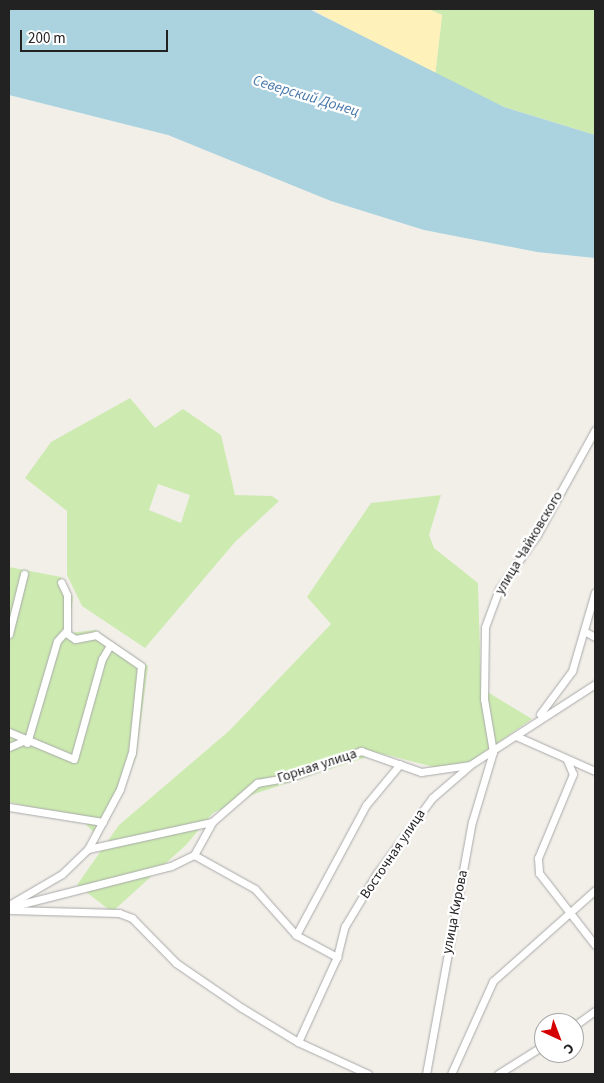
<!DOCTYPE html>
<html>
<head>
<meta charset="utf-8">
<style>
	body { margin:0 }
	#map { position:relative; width:604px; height:1083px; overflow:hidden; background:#f2efe9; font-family:"Source Sans 3",sans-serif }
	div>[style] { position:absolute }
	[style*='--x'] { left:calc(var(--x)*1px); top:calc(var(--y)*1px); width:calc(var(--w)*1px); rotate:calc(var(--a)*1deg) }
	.grass>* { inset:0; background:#cdebb0 }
	.sand>* { inset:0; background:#fff1ba }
	.water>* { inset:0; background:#aad3df }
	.roads { filter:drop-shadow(0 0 1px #a9a9a9) drop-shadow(0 0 1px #a9a9a9) }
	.minor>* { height:7px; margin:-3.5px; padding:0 3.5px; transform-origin:3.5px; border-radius:3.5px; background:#fff }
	span { translate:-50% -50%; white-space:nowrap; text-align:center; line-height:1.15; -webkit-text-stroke:4.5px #fff; paint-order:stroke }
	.street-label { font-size:14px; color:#222 }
	.water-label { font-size:15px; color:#4a7aab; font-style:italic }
	.frame { position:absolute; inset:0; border:10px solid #222; pointer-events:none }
	.north { position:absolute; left:534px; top:1013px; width:50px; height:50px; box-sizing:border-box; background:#fff; border:1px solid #a7a7a7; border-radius:50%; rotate:137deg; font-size:14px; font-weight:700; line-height:20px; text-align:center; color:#222 }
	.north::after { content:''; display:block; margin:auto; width:18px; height:22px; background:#d40000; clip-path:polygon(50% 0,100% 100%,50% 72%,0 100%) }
	.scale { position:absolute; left:20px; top:30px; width:148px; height:22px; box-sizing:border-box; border:2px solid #222; border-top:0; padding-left:6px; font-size:15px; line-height:18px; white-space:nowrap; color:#222; -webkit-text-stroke:4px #fff; paint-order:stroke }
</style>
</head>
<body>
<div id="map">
	<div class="grass">
		<div style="clip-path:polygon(428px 9px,595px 9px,595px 135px,504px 107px,435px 76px,442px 15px)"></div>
		<div style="clip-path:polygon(evenodd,130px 398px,155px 428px,183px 409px,221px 435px,235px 495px,272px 496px,279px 501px,235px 542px,145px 648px,82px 606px,67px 575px,67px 511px,25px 478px,51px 442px,130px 398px,158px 484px,190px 495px,181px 523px,149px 510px,158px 484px)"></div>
		<div style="clip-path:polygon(441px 495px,429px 535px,434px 548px,478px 583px,481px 688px,532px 719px,471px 761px,438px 768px,379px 753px,254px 794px,213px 813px,186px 845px,112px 912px,77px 885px,119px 825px,229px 731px,331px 624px,307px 597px,371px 503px)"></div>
		<div style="clip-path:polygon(9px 567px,61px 577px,73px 597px,69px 633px,96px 630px,148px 666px,136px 758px,99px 838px,80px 818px,9px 802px)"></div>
	</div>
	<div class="sand">
		<div style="clip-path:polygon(318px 9px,428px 9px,442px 15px,435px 76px,315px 11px)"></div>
	</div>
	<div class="water">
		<div style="clip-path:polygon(9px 9px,309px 9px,504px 107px,595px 135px,595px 258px,537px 252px,424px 230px,331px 201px,168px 135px,9px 95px)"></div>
	</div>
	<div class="roads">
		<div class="minor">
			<div style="--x:584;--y:631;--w:13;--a:29"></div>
			<div style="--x:9;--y:634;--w:62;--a:-76"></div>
			<div style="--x:540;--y:714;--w:54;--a:-53.3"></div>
			<div style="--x:572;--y:671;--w:82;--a:-73.8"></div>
			<div style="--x:9;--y:732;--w:70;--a:22.6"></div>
			<div style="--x:74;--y:759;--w:104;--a:-74.4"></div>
			<div style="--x:102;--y:659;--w:16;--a:-60"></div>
			<div style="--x:516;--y:736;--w:86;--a:23.9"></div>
			<div style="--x:27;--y:743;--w:106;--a:-73.6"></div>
			<div style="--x:57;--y:641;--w:15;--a:-48"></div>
			<div style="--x:67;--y:630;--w:35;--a:-90"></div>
			<div style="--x:67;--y:595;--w:14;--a:-115"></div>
			<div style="--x:9;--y:747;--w:15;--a:-23"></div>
			<div style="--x:567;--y:760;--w:15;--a:67"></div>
			<div style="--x:573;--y:774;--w:91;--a:112.6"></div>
			<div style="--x:538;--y:858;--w:15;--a:86"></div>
			<div style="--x:539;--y:873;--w:91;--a:52.1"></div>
			<div style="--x:9;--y:807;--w:95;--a:9.1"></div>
			<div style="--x:88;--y:849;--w:127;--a:-12.3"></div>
			<div style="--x:194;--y:855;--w:38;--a:-61"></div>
			<div style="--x:212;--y:822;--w:60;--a:-40.9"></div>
			<div style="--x:257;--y:783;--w:35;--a:-10"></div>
			<div style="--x:291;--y:777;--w:75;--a:-20.4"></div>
			<div style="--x:361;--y:751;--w:64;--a:19.3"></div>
			<div style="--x:421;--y:772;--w:49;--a:-8.1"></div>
			<div style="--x:470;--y:765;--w:149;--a:-32.9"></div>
			<div style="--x:194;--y:855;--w:70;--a:29.1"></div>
			<div style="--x:255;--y:889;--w:62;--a:48.3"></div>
			<div style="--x:296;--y:935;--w:47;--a:28.2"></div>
			<div style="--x:9;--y:905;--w:61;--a:-30.3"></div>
			<div style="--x:62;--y:874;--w:36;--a:-44"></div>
			<div style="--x:88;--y:849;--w:68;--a:-61.9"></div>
			<div style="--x:120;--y:789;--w:38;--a:-72"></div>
			<div style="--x:132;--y:753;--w:87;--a:-84.1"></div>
			<div style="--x:141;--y:666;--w:55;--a:-145.4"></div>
			<div style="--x:96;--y:635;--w:21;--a:169"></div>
			<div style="--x:75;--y:639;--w:11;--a:-146"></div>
			<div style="--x:10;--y:907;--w:166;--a:-14.3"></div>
			<div style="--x:171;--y:866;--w:25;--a:-26"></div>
			<div style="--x:9;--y:910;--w:110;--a:1.6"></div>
			<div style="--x:119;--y:913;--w:14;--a:21"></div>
			<div style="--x:132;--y:918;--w:63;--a:45.6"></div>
			<div style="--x:176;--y:963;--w:80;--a:34.3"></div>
			<div style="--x:242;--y:1008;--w:66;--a:31.3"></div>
			<div style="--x:298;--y:1042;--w:77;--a:24.6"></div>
			<div style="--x:296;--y:935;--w:148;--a:-61.7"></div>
			<div style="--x:366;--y:805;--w:53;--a:-50.3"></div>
			<div style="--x:574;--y:1026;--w:26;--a:-36"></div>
			<div style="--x:298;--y:1042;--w:94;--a:-65.4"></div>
			<div style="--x:337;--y:957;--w:32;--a:-76"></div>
			<div style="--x:345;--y:926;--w:62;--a:-58.9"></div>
			<div style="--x:377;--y:873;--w:93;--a:-53.7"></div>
			<div style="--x:432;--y:798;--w:48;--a:-40.7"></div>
			<div style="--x:426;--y:1074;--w:256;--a:-79.7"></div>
			<div style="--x:472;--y:822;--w:73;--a:-73.3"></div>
			<div style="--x:493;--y:752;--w:54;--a:-99.6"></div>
			<div style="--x:484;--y:699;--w:72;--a:-89.2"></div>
			<div style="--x:485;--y:627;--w:40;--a:-69.8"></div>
			<div style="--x:499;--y:589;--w:66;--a:-54.9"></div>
			<div style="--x:537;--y:535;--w:120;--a:-61.1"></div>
			<div style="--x:451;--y:1074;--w:102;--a:-65.7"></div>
			<div style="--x:493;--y:981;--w:137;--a:-41.7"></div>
			<div style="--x:498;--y:1074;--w:54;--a:-32.2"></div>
		</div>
	</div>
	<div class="street-label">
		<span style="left:529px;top:543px;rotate:-59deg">улица Чайковского</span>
		<span style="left:317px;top:766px;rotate:-18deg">Горная улица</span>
		<span style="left:393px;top:854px;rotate:-56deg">Восточная улица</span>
		<span style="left:455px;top:912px;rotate:-79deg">улица Кирова</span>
	</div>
	<div class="water-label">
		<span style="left:306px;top:96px;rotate:17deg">Северский Донец</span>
	</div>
	<div class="frame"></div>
	<div class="north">С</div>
	<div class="scale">200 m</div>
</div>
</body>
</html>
